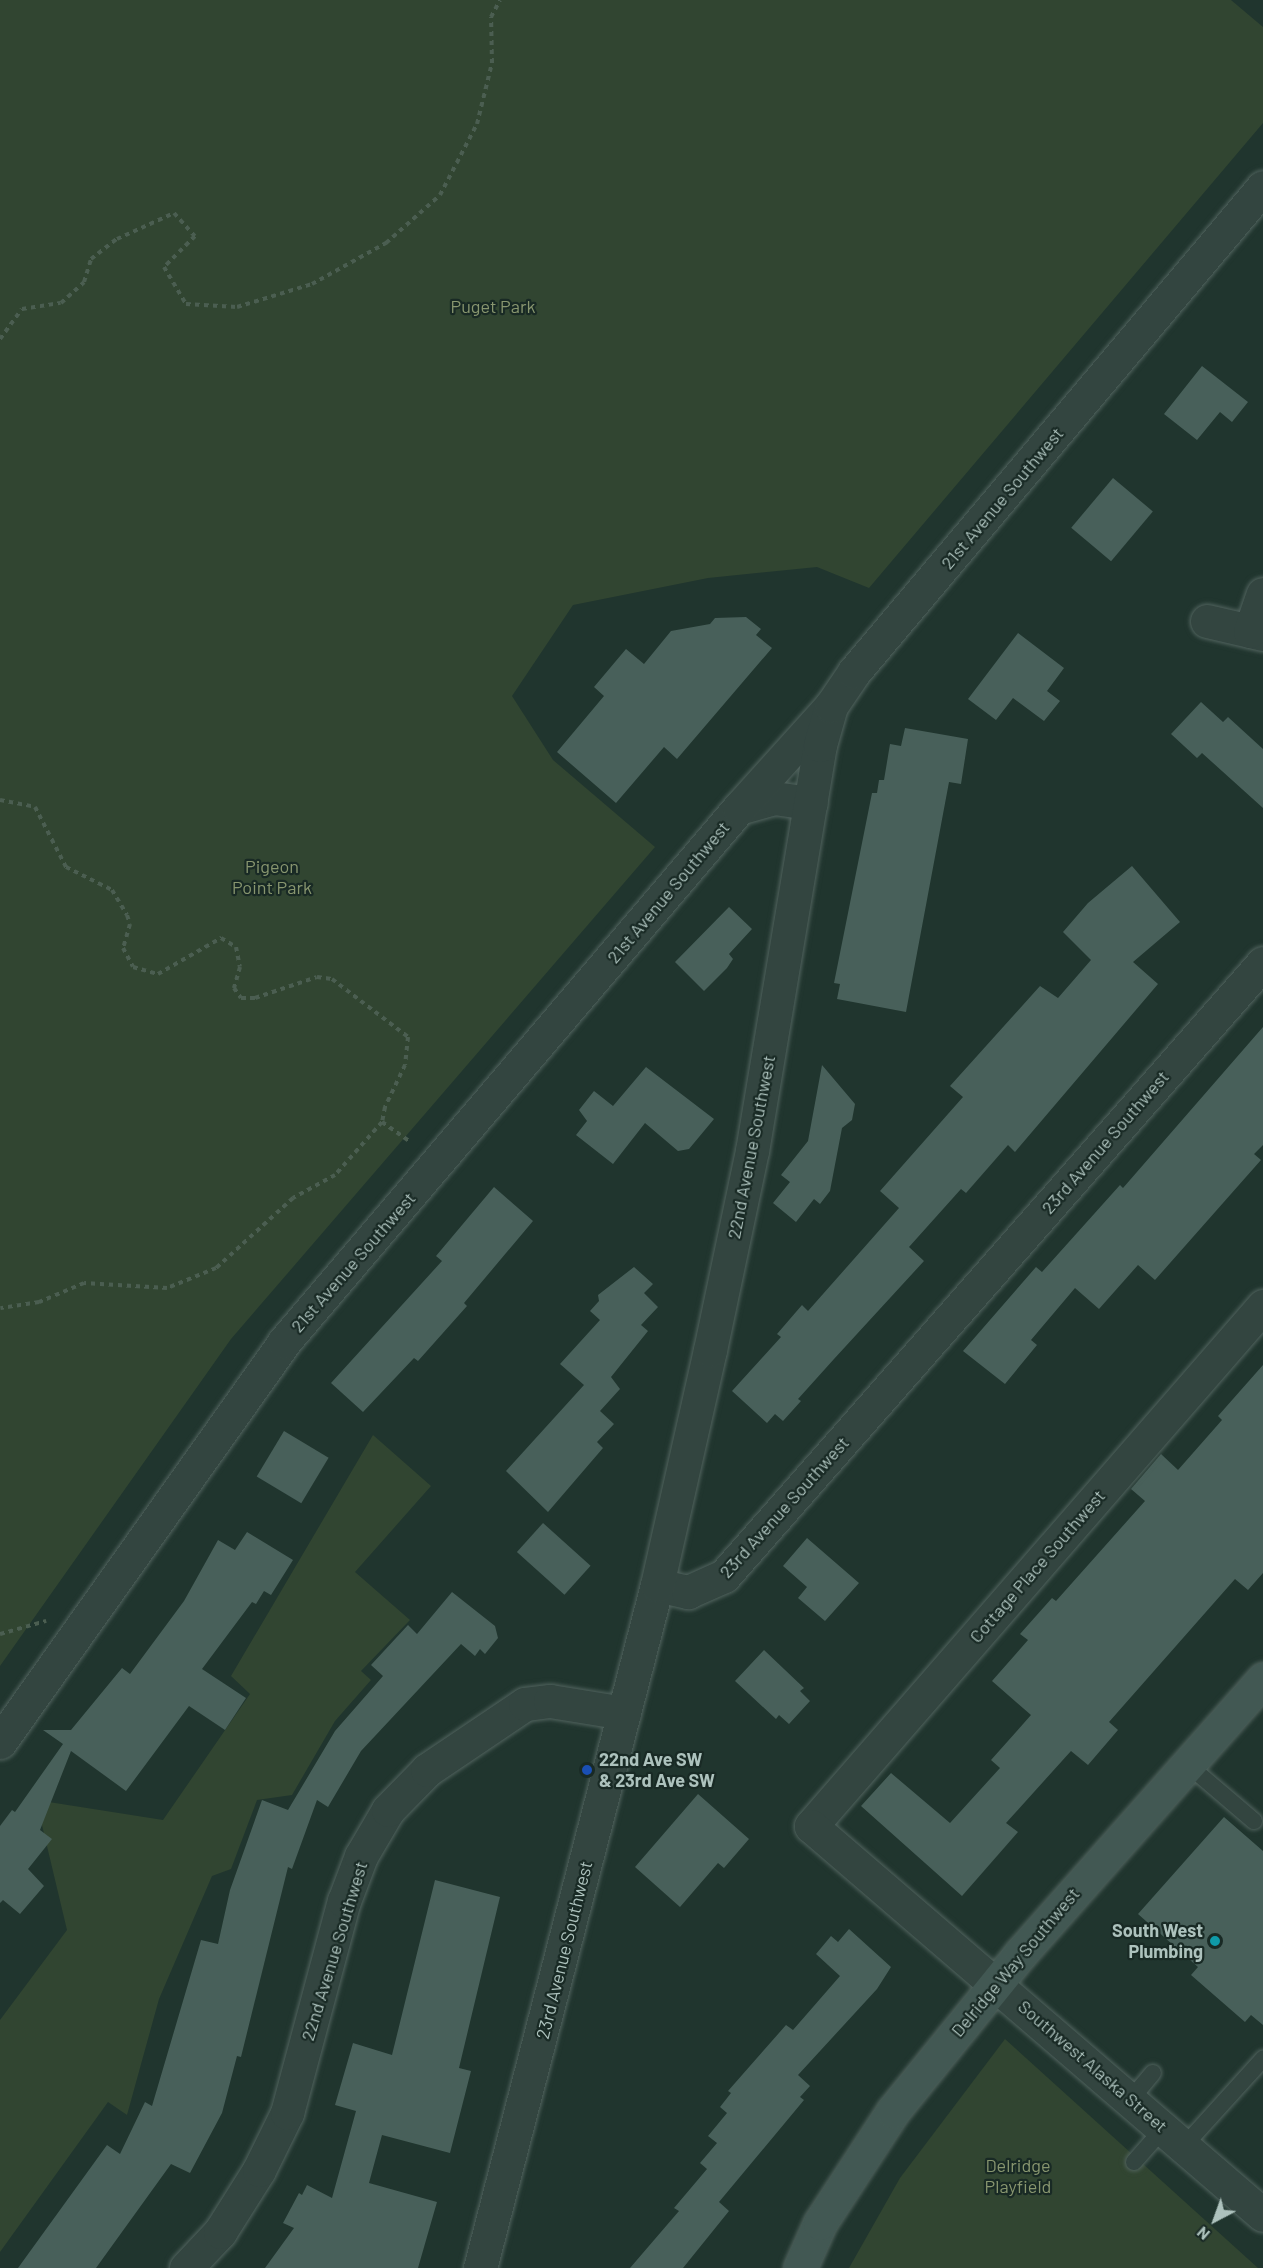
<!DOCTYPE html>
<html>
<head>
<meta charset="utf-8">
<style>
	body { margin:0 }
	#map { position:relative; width:1263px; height:2268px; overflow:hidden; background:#20352e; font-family:Barlow,sans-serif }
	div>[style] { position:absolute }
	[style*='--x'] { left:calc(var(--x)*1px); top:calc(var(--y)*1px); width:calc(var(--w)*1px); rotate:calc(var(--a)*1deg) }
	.green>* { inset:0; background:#314531 }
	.building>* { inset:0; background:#48605a; transform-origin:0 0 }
	.path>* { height:4px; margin-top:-2px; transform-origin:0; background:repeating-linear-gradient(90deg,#4b5e51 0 4.5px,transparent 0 9px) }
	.roads { filter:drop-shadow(0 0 2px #51635e) drop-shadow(0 0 2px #51635e) }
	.service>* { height:16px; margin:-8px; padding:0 8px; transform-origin:8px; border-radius:8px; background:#334540 }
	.minor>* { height:33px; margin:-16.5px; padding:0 16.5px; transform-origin:16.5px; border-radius:16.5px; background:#334540 }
	.tertiary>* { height:33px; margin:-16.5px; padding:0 16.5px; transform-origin:16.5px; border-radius:16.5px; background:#334540 }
	.secondary>* { height:33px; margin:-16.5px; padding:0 16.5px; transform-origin:16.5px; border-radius:16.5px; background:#425853 }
	.dots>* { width:16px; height:16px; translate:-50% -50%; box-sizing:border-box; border:3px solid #192a25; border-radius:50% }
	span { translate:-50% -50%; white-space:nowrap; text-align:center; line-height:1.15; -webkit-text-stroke:4.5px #192a25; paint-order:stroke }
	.park-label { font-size:18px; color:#88966f }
	.street-label { font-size:18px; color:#adc2bd }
	.poi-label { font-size:18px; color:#adc2bd; font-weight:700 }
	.left { translate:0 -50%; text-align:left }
	.right { translate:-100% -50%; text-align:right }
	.north { position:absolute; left:1185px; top:2190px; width:60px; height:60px; -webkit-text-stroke:4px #192a25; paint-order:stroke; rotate:221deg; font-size:16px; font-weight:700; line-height:24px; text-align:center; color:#adc2bd }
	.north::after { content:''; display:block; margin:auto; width:21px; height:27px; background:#adc2bd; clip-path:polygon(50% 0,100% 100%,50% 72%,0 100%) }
</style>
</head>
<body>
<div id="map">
	<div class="green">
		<div style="clip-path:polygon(0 0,1231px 0,1263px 27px,1263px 123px,869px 588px,817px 567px,708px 578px,573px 605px,512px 696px,553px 760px,655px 847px,231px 1339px,0 1666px)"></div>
		<div style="clip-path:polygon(373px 1435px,431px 1486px,355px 1572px,410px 1620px,361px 1671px,371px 1680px,335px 1721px,292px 1795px,257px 1800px,231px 1869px,212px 1876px,159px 1999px,127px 2115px,108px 2102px,0 2252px,0 2020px,67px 1930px,36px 1800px,163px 1820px,250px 1694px,231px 1676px)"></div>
		<div style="clip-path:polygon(1005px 2039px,1258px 2268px,849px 2268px,900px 2178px)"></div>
	</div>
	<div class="building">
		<div style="clip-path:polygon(1202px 366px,1248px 402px,1232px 422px,1220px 412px,1197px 440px,1164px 414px)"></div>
		<div style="left:1113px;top:478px;width:52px;height:65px;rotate:40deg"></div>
		<div style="clip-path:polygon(746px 617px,761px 629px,756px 635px,772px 648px,677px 759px,664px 747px,616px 803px,557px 752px,604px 696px,594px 687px,626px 649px,644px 664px,671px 631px,710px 624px,715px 618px)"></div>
		<div style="clip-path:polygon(1018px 633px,1064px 668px,1047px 691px,1060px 701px,1044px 721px,1013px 698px,996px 720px,968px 699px)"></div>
		<div style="clip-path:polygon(1201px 702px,1223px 722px,1228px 717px,1263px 749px,1263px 808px,1202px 753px,1197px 758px,1171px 734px)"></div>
		<div style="clip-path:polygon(905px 728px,968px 739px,961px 784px,949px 782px,906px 1012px,837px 999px,840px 984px,834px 983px,872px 793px,877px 793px,879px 780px,884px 780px,890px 744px,901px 746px)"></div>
		<div style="clip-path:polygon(1132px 866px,1180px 922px,1133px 962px,1158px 984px,1015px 1152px,1008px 1145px,966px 1193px,961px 1189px,909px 1247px,924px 1261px,834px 1359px,798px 1399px,801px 1401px,783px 1421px,775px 1414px,767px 1423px,732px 1391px,781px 1337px,777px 1334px,802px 1305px,808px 1311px,899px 1208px,880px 1191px,963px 1097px,950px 1086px,1040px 986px,1058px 998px,1091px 960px,1063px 932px,1088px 903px)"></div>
		<div style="clip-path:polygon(729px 907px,752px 929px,729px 954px,733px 959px,727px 968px,704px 991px,675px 962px)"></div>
		<div style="clip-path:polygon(1263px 1027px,1263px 1145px,1254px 1154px,1261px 1160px,1155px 1280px,1138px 1265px,1099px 1309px,1075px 1288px,1031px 1340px,1037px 1345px,1005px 1384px,963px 1351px,1036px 1267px,1042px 1272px,1120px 1185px,1123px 1188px)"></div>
		<div style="clip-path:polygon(822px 1065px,855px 1104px,852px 1120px,842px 1128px,830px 1191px,820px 1204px,814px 1199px,796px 1222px,773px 1203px,790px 1182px,781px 1175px,808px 1141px)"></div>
		<div style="clip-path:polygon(646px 1067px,714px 1119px,689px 1149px,678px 1151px,645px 1123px,613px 1164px,576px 1135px,587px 1121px,579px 1110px,594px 1091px,613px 1106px)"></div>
		<div style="clip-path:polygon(494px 1187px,533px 1221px,464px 1303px,467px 1306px,418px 1361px,414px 1358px,363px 1412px,331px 1383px,442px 1261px,436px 1256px)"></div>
		<div style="clip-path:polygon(634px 1267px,653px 1284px,644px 1293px,658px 1307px,641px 1325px,648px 1331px,611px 1377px,620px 1389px,600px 1411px,614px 1424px,597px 1442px,603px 1448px,548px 1512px,506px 1471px,584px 1385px,560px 1364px,600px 1320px,590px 1311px,599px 1301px,598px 1295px)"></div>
		<div style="clip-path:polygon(1263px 1365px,1263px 1573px,1248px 1590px,1235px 1579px,1109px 1722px,1118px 1730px,1088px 1765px,1071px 1751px,1006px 1823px,1018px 1832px,962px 1896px,861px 1806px,891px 1773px,950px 1823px,1000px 1768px,991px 1760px,1031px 1715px,992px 1681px,1028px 1640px,1020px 1634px,1052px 1598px,1056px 1601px,1145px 1501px,1131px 1489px,1161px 1454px,1178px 1470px,1222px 1420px,1218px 1416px)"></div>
		<div style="left:284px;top:1431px;width:52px;height:53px;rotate:31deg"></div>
		<div style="left:543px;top:1523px;width:64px;height:39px;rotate:42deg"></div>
		<div style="clip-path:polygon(247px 1532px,293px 1560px,271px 1595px,264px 1591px,256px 1604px,252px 1602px,202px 1669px,246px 1698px,225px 1730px,189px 1706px,126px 1791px,71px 1751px,40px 1830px,52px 1839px,28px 1869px,44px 1886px,20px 1914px,3px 1900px,0 1903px,0 1826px,12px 1810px,15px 1812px,63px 1744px,43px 1730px,71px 1730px,122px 1668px,130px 1674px,184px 1601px,218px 1540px,235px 1550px)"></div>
		<div style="clip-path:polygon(807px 1538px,859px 1583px,825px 1621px,798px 1598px,807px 1587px,783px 1566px)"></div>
		<div style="clip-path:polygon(452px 1592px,495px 1626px,498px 1638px,485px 1654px,480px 1649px,475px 1656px,461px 1644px,361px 1751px,328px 1807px,317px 1800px,292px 1869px,288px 1867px,241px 2057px,237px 2056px,222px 2113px,190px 2173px,171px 2164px,96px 2268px,18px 2268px,107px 2145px,120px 2154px,145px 2102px,152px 2106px,201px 1940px,218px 1944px,230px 1890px,262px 1800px,288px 1810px,335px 1731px,383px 1676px,371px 1665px,408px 1625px,417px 1634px)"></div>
		<div style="clip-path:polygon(764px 1650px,804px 1688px,800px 1691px,810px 1701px,789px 1724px,779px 1715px,776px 1719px,735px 1681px)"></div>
		<div style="clip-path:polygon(698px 1794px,749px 1839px,724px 1868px,718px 1863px,680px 1907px,635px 1867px)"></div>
		<div style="clip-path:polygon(1224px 1817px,1263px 1851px,1263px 2025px,1251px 2015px,1245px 2022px,1191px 1975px,1198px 1967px,1138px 1914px)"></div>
		<div style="clip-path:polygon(435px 1880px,500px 1897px,459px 2068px,471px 2071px,450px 2153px,382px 2135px,369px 2183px,437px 2202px,418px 2268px,265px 2268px,294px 2228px,283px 2223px,299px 2193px,302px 2195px,307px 2185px,332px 2198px,356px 2111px,335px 2105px,353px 2043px,392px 2055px)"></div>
		<div style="clip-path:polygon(849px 1929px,891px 1967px,877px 1989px,798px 2075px,810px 2086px,800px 2097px,804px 2100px,719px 2202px,729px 2211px,683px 2268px,630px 2268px,679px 2211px,674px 2208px,707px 2169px,700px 2163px,717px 2143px,708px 2136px,727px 2113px,720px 2107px,731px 2093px,728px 2091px,786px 2025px,793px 2030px,840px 1976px,816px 1954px,831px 1936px,838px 1942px)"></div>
	</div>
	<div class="path">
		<div style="--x:0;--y:339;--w:37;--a:-54"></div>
		<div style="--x:22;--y:309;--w:39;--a:-9"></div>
		<div style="--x:61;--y:303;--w:31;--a:-42"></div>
		<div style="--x:84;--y:282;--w:24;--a:-73"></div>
		<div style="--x:91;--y:259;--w:33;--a:-38"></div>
		<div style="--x:117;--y:239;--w:63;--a:-24.5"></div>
		<div style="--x:174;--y:213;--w:31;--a:48"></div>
		<div style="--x:195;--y:236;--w:44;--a:135"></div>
		<div style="--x:164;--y:267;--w:43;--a:59.3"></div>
		<div style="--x:186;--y:304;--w:51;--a:3.4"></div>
		<div style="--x:237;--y:307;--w:78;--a:-17"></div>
		<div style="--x:312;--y:284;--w:85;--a:-29"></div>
		<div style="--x:386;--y:243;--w:72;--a:-41.6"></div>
		<div style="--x:440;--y:195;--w:80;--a:-62.5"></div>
		<div style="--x:477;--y:124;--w:63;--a:-76.2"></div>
		<div style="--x:492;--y:63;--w:46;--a:-91.2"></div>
		<div style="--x:491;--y:17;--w:19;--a:-62"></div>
		<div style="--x:0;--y:800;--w:36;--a:11"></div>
		<div style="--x:35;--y:807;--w:68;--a:62.7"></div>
		<div style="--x:66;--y:867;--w:51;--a:26.6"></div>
		<div style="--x:112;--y:890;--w:29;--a:59"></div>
		<div style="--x:127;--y:915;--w:9;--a:72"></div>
		<div style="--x:130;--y:924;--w:25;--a:106"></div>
		<div style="--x:123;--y:948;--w:21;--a:62"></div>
		<div style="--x:133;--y:967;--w:26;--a:16"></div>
		<div style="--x:158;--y:974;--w:73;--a:-29.7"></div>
		<div style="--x:221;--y:938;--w:17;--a:31"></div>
		<div style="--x:236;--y:947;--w:20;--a:79"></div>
		<div style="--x:240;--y:967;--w:22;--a:106"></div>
		<div style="--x:234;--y:988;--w:12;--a:55"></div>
		<div style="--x:241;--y:998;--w:14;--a:0"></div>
		<div style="--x:255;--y:998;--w:65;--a:-18.7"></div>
		<div style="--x:317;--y:977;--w:15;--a:8"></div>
		<div style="--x:332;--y:979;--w:96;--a:37.3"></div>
		<div style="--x:408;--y:1037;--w:28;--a:96"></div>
		<div style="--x:405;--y:1065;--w:47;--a:115.5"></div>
		<div style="--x:385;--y:1107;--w:15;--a:101"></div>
		<div style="--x:382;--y:1122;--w:71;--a:131.6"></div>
		<div style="--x:335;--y:1175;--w:48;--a:151.3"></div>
		<div style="--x:293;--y:1198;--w:104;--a:137.7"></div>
		<div style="--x:216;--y:1268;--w:53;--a:157.8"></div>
		<div style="--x:167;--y:1288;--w:83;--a:-176.6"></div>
		<div style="--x:84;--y:1283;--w:49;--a:157.1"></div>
		<div style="--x:39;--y:1302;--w:39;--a:171"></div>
		<div style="--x:382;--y:1122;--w:35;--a:35"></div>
		<div style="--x:0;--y:1634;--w:48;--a:-15.8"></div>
	</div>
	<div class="roads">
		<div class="service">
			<div style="--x:1187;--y:1764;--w:88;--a:40.4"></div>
			<div style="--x:1131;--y:2099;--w:34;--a:-50"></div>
			<div style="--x:1184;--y:2146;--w:118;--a:-47.8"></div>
			<div style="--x:1134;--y:2162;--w:45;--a:-48.6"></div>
		</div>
		<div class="minor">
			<div style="--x:1207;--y:621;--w:57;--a:13.1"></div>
			<div style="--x:1250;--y:631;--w:39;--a:-71"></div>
			<div style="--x:739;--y:808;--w:36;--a:-16"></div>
			<div style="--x:774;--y:798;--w:37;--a:8"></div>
			<div style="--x:1263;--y:1306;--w:689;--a:131"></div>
			<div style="--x:811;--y:1826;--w:596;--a:40.72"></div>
			<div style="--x:657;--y:1585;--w:32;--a:13"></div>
			<div style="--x:688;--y:1592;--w:39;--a:-24"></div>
			<div style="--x:724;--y:1576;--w:816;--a:-48.68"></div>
			<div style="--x:0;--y:1742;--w:491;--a:-54.6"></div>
			<div style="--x:284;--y:1342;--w:702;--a:-49.57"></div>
			<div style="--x:739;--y:808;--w:137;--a:-48"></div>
			<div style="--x:186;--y:2268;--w:50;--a:-46.6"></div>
			<div style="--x:220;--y:2232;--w:73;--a:-57.8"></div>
			<div style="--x:259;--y:2170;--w:64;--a:-63.8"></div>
			<div style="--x:287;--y:2113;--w:220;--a:-75"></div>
			<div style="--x:344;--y:1901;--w:48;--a:-69.3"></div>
			<div style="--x:361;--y:1856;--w:53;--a:-59.6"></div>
			<div style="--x:388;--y:1810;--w:56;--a:-45.7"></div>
			<div style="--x:427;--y:1770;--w:118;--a:-34"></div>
			<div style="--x:525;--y:1704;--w:25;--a:-7"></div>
			<div style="--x:550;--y:1701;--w:75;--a:9.2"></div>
		</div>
		<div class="tertiary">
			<div style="--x:480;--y:2268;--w:706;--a:-75.47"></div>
			<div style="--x:657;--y:1585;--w:241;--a:-77.3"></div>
			<div style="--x:710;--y:1350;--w:203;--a:-78.1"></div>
			<div style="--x:752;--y:1151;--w:412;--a:-80.5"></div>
			<div style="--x:820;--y:745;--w:41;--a:-74.2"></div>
			<div style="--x:831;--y:706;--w:41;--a:-55.9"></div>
			<div style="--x:854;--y:672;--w:634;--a:-49.86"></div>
		</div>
		<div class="secondary">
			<div style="--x:800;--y:2268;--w:49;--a:-66"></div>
			<div style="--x:820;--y:2223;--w:134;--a:-56.9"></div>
			<div style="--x:893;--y:2111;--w:203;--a:-51"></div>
			<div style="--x:1021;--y:1953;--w:366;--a:-48.5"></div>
		</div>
	</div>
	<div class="dots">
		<div style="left:587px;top:1770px;background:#1a4fb4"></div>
		<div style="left:1215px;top:1941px;background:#0f9aa8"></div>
	</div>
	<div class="park-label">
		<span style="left:493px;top:306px">Puget Park</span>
		<span style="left:272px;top:877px">Pigeon<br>Point Park</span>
		<span style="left:1018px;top:2176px">Delridge<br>Playfield</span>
	</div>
	<div class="street-label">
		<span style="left:1002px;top:498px;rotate:-50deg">21st Avenue Southwest</span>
		<span style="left:668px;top:892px;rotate:-50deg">21st Avenue Southwest</span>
		<span style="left:1105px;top:1142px;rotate:-49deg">23rd Avenue Southwest</span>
		<span style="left:751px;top:1147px;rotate:-79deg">22nd Avenue Southwest</span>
		<span style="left:353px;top:1262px;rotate:-49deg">21st Avenue Southwest</span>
		<span style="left:784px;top:1507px;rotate:-48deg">23rd Avenue Southwest</span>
		<span style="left:1037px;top:1566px;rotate:-49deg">Cottage Place Southwest</span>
		<span style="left:564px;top:1950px;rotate:-76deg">23rd Avenue Southwest</span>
		<span style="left:334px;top:1951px;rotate:-73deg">22nd Avenue Southwest</span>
		<span style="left:1015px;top:1962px;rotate:-50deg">Delridge Way Southwest</span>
		<span style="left:1093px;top:2066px;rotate:41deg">Southwest Alaska Street</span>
	</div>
	<div class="poi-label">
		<span class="left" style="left:599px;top:1770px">22nd Ave SW<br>&amp; 23rd Ave SW</span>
		<span class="right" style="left:1203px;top:1941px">South West<br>Plumbing</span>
	</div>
	<div class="north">N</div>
</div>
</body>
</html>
